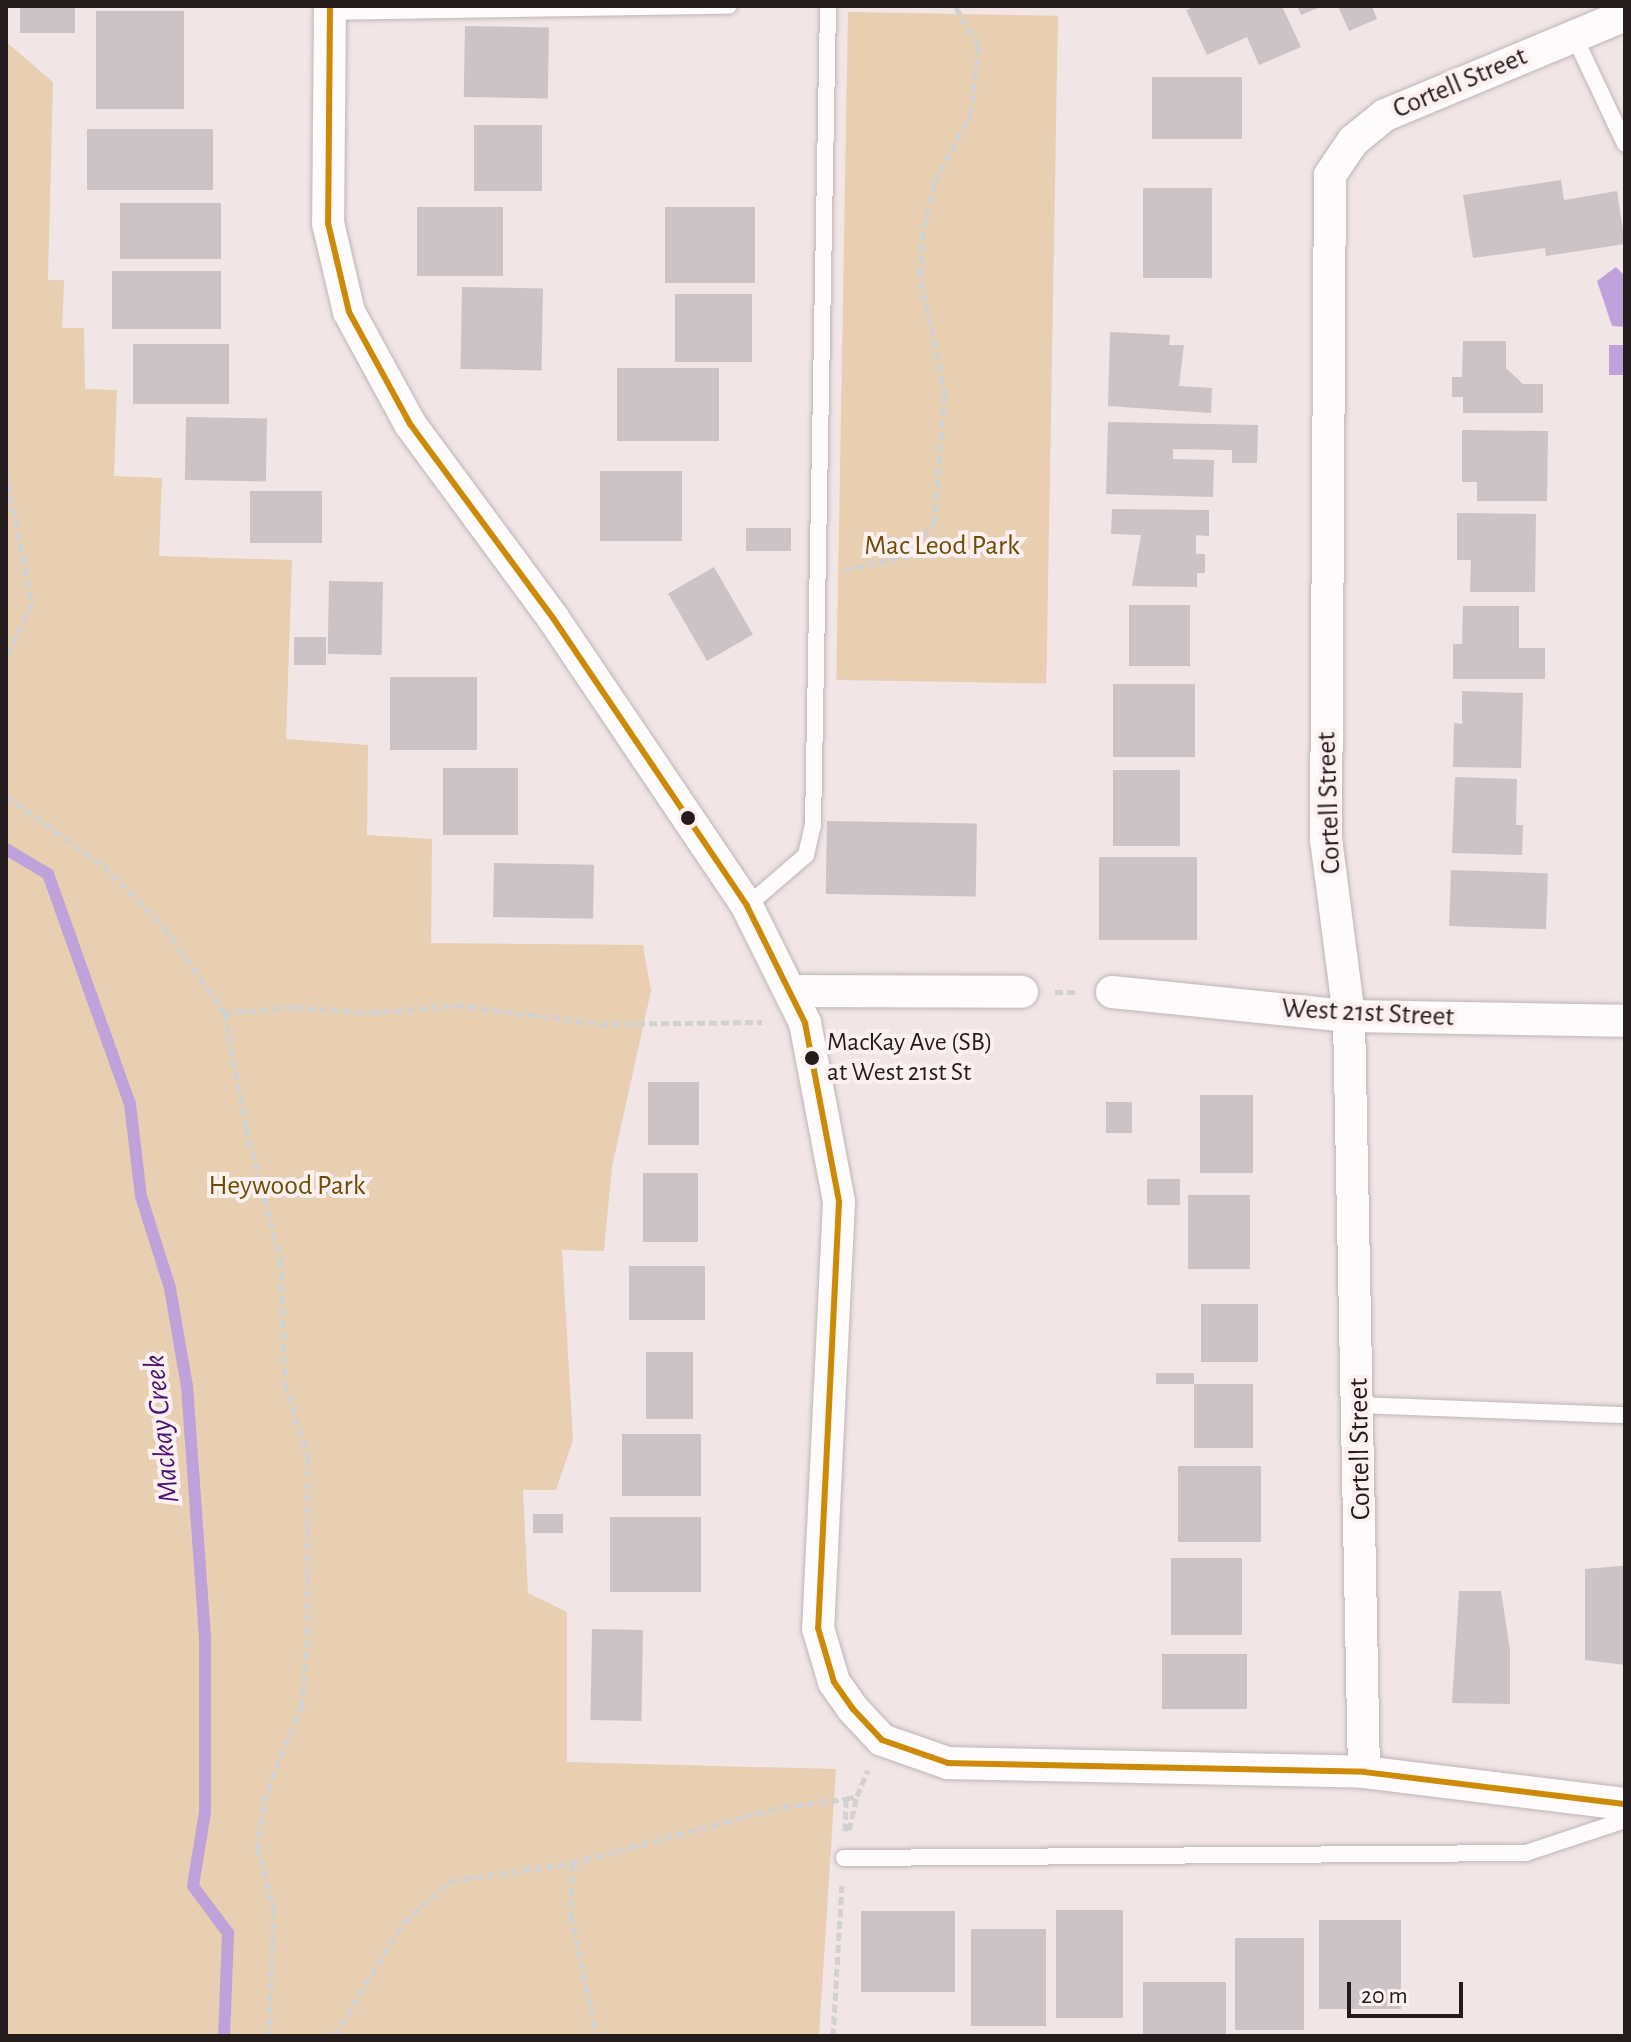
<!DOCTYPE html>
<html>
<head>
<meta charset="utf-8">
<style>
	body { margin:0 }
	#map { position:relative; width:1631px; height:2042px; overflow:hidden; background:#f1e5e6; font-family:"Alegreya Sans",sans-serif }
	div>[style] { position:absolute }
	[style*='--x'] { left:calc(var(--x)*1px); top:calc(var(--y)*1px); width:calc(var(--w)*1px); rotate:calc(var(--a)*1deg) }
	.green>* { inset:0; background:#e8cfb1; transform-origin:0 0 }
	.water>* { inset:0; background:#bfa2da; transform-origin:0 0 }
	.stream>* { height:12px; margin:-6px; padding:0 6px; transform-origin:6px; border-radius:6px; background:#bfa2da }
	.building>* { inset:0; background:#ccc3c6; transform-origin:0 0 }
	.path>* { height:5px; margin-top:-2.5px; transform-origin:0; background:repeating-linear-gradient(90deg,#d3d0d0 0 8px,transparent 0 12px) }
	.roads { filter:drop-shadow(0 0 2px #beb5b6) drop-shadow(0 0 2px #beb5b6) }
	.lane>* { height:16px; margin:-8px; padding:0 8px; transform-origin:8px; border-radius:8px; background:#fdfbfb }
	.street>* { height:32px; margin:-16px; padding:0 16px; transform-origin:16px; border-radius:16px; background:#fdfbfb }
	.bus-1>* { height:6px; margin:-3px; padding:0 3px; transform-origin:3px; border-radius:3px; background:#cd8a06 }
	.dots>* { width:22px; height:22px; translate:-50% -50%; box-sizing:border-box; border:4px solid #fdf0f1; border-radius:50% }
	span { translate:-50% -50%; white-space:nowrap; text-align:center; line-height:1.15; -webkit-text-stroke:8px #fdf0f1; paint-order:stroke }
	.bus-label { font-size:26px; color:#231b1c }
	.left { translate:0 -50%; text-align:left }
	.street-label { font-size:28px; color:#231b1c }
	.park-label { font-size:28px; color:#6e4c03 }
	.water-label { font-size:30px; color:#491373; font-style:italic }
	.frame { position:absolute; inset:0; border:8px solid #231b1c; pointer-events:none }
	.scale { position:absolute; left:1347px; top:1982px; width:116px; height:36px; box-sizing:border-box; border:4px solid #231b1c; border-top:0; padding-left:10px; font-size:24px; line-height:28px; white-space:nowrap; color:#231b1c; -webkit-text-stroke:6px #fdf0f1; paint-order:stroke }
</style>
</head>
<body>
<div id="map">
	<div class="green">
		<div style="left:848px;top:12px;width:210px;height:668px;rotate:1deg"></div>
		<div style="clip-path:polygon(6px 42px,53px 82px,48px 280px,64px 280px,62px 328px,84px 328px,85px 389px,117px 390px,114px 476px,162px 478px,159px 556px,292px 560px,286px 739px,368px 745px,367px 835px,432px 839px,431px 943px,643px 945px,651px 991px,612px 1167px,604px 1251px,562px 1250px,573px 1440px,556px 1490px,523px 1490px,528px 1593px,567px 1612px,567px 1762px,836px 1769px,819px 2036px,6px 2036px)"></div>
	</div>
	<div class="water">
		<div style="clip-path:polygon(1616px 267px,1625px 276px,1625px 327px,1612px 326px,1597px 281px)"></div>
		<div style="left:1609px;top:345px;width:16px;height:30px"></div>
	</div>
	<div class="stream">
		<div style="--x:6;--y:849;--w:49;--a:30.8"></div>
		<div style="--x:48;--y:874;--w:244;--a:70.4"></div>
		<div style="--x:130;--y:1104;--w:93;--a:83.2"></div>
		<div style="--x:141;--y:1196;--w:96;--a:72.5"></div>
		<div style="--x:170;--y:1288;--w:99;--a:80.2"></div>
		<div style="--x:187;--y:1386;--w:254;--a:85.9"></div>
		<div style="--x:205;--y:1639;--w:173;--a:90"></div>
		<div style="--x:205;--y:1812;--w:75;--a:99.2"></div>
		<div style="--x:193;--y:1886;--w:59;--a:53.3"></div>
		<div style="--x:228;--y:1933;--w:103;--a:92.2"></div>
	</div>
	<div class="building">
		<div style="left:20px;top:6px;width:55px;height:27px"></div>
		<div style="clip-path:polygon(1196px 6px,1282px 6px,1301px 47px,1259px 65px,1247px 37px,1207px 55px,1186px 10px)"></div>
		<div style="clip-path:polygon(1297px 6px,1323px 6px,1301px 15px)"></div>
		<div style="clip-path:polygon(1338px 6px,1372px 6px,1377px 19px,1349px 31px)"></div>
		<div style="left:96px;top:11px;width:88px;height:98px"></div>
		<div style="left:465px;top:26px;width:84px;height:71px;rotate:1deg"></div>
		<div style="left:1152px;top:77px;width:90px;height:62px"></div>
		<div style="left:474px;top:125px;width:68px;height:66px"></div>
		<div style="left:87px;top:129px;width:126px;height:61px"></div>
		<div style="clip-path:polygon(1561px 180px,1564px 200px,1617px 191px,1625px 244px,1546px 256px,1545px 248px,1473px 258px,1463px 195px)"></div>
		<div style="left:1143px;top:188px;width:69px;height:90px"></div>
		<div style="left:120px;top:203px;width:101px;height:56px"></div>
		<div style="left:417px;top:207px;width:86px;height:69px"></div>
		<div style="left:665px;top:207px;width:90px;height:76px"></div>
		<div style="left:112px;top:271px;width:109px;height:58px"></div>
		<div style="left:462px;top:287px;width:81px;height:82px;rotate:1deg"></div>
		<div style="left:675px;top:294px;width:77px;height:68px"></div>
		<div style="clip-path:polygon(1110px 332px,1170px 335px,1169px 345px,1184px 345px,1179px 386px,1212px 388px,1211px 413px,1108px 406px)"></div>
		<div style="clip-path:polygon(1463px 341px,1506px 341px,1506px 368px,1523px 384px,1543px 384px,1543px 413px,1463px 413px,1463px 397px,1452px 397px,1452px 377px,1462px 377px)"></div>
		<div style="left:133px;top:344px;width:96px;height:60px"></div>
		<div style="left:617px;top:368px;width:102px;height:73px"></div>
		<div style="left:186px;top:417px;width:81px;height:63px;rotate:1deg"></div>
		<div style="clip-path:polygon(1108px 422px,1258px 425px,1257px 463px,1232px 463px,1232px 450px,1173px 449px,1173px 459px,1214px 460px,1213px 497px,1106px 494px)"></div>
		<div style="clip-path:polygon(1462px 430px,1548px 431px,1547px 501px,1477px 501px,1477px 482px,1462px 482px)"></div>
		<div style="left:600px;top:471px;width:82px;height:70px"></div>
		<div style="left:250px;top:491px;width:72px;height:52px"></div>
		<div style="clip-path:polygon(1112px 509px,1209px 510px,1209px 536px,1196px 535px,1196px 554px,1205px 554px,1205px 573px,1197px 573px,1197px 587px,1132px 586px,1141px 535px,1111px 534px)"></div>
		<div style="clip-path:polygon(1457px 513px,1536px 514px,1535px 592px,1470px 592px,1471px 560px,1457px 560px)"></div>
		<div style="left:746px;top:528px;width:45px;height:23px"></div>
		<div style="left:714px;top:567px;width:78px;height:53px;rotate:60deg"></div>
		<div style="left:329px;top:581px;width:54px;height:73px;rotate:1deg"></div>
		<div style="left:1129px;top:605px;width:61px;height:61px"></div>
		<div style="clip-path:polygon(1463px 606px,1519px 606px,1519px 648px,1545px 648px,1545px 679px,1453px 679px,1453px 644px,1462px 644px)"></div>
		<div style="left:294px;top:637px;width:32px;height:28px"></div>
		<div style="left:390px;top:677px;width:87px;height:73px"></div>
		<div style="left:1113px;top:684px;width:82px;height:73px"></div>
		<div style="clip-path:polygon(1462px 691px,1523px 693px,1521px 768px,1453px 767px,1454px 723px,1462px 724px)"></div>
		<div style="left:443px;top:768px;width:75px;height:67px"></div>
		<div style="left:1113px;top:770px;width:67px;height:76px"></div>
		<div style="clip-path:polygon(1455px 777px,1517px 779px,1516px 825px,1523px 825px,1522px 855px,1452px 853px)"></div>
		<div style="left:827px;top:821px;width:150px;height:73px;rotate:1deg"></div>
		<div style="left:1099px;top:857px;width:98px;height:83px"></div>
		<div style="left:494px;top:863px;width:100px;height:54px;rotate:1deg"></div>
		<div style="left:1451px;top:870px;width:97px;height:56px;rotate:2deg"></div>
		<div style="left:648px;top:1082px;width:51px;height:63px"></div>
		<div style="left:1200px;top:1095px;width:53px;height:78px"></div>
		<div style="left:1106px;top:1102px;width:26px;height:31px"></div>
		<div style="left:643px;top:1173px;width:55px;height:69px"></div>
		<div style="left:1147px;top:1179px;width:33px;height:26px"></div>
		<div style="left:1188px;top:1195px;width:62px;height:74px"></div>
		<div style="left:629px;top:1266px;width:76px;height:54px"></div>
		<div style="left:1201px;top:1304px;width:57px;height:58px"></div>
		<div style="left:646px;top:1352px;width:47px;height:67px"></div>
		<div style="left:1156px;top:1373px;width:38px;height:11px"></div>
		<div style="left:1194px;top:1384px;width:59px;height:64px"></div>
		<div style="left:622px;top:1434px;width:79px;height:62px"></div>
		<div style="left:1178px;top:1466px;width:83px;height:76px"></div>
		<div style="left:533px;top:1514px;width:30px;height:19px"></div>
		<div style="left:610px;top:1517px;width:91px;height:75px"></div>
		<div style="left:1171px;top:1558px;width:71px;height:77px"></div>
		<div style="clip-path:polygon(1620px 1566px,1625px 1566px,1625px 1665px,1585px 1660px,1585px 1569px)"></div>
		<div style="clip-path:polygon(1459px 1591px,1501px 1591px,1510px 1650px,1510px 1704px,1452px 1703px)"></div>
		<div style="left:592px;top:1629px;width:51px;height:91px;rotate:1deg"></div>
		<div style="left:1162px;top:1654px;width:85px;height:55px"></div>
		<div style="left:1056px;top:1910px;width:67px;height:108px"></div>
		<div style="left:861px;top:1911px;width:94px;height:81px"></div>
		<div style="left:1319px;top:1920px;width:82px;height:89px"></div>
		<div style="left:971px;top:1929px;width:75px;height:97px"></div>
		<div style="left:1235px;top:1938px;width:69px;height:92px"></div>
		<div style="left:1143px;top:1982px;width:83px;height:54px"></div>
	</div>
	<div class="path">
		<div style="--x:6;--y:473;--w:134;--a:78.8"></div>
		<div style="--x:32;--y:604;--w:60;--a:115.7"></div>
		<div style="--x:844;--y:570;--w:66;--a:-12.2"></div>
		<div style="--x:909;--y:556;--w:41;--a:-52.9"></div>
		<div style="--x:934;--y:523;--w:128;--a:-85.1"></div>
		<div style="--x:945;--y:395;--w:123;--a:-101.8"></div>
		<div style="--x:920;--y:275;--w:49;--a:-85.3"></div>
		<div style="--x:924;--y:226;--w:45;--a:-76"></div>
		<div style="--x:935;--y:182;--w:77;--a:-62.1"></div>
		<div style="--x:971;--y:114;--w:69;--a:-83.4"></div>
		<div style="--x:979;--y:45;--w:46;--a:-121.6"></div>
		<div style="--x:6;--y:796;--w:119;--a:35.4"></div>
		<div style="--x:103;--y:865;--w:88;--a:45.5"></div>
		<div style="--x:165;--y:928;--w:104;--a:54.8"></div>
		<div style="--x:225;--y:1013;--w:117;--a:79.7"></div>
		<div style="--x:246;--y:1128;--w:137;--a:75.1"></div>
		<div style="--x:281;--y:1260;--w:123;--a:88.1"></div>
		<div style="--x:285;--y:1383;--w:77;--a:72.7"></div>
		<div style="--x:308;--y:1457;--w:170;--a:90"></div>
		<div style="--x:308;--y:1627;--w:78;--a:94.4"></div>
		<div style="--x:302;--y:1705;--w:96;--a:112"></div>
		<div style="--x:266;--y:1794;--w:54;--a:98.6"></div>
		<div style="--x:258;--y:1847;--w:65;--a:75.7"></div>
		<div style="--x:274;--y:1910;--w:126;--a:92.3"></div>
		<div style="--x:1055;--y:992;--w:22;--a:0"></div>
		<div style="--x:225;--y:1013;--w:70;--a:-4.9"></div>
		<div style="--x:295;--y:1007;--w:76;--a:4.5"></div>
		<div style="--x:371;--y:1013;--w:86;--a:-5.3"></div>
		<div style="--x:457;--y:1005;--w:145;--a:7.5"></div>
		<div style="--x:601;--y:1024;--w:161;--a:-0.7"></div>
		<div style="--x:849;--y:1830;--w:35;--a:-77"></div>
		<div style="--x:845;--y:1831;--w:32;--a:-88"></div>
		<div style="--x:572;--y:1863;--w:52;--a:91.1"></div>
		<div style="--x:571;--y:1915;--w:124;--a:77.9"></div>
		<div style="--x:334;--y:2036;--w:134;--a:-58.4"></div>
		<div style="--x:404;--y:1922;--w:62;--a:-41.1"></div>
		<div style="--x:451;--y:1881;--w:122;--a:-8.5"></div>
		<div style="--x:572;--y:1863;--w:218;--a:-14.9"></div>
		<div style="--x:783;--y:1807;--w:64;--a:-7.2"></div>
		<div style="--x:846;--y:1799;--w:11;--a:-15"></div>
		<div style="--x:857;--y:1796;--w:28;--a:-67"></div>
		<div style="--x:833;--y:2036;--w:151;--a:-86.6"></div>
	</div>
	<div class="roads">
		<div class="lane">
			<div style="--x:330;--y:12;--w:399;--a:-0.9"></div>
			<div style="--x:1574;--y:36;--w:119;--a:64.7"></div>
			<div style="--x:747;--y:906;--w:78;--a:-40.8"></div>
			<div style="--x:806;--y:855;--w:31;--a:-77"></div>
			<div style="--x:813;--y:825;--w:819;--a:-88.95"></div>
			<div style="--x:1360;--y:1405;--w:265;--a:2.2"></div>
			<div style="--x:844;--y:1858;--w:682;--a:-0.42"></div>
			<div style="--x:1526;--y:1853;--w:104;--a:-18.4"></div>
		</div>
		<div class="street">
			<div style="--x:330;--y:6;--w:217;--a:90.5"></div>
			<div style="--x:328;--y:223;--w:91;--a:76.7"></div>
			<div style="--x:349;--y:312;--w:128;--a:61.4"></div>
			<div style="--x:410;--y:424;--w:241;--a:53.6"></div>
			<div style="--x:553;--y:618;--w:347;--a:56"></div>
			<div style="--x:747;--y:906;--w:131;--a:63.6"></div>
			<div style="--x:805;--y:1023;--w:182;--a:79.2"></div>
			<div style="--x:839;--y:1202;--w:427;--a:92.8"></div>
			<div style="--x:818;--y:1628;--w:56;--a:73.5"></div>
			<div style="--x:834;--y:1682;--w:33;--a:55"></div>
			<div style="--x:853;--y:1709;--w:42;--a:46.9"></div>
			<div style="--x:882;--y:1740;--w:70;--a:19.2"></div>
			<div style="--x:948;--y:1763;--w:416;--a:1.2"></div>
			<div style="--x:1364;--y:1772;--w:263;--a:7"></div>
			<div style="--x:792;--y:991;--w:230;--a:0.2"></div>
			<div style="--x:1112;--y:992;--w:238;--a:5.8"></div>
			<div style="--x:1349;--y:1016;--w:276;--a:1"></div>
			<div style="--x:1364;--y:1772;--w:756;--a:-91.14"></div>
			<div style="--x:1349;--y:1016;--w:177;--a:-97.4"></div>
			<div style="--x:1326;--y:840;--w:665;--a:-89.66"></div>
			<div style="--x:1330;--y:175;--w:41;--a:-55.9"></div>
			<div style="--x:1353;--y:141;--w:41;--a:-39.1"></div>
			<div style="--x:1385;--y:115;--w:260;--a:-22.6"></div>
		</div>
	</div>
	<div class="bus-1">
		<div style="--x:330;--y:6;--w:217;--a:90.5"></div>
		<div style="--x:328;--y:223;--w:91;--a:76.7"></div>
		<div style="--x:349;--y:312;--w:128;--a:61.4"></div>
		<div style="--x:410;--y:424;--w:241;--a:53.6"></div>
		<div style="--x:553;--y:618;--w:347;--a:56"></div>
		<div style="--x:747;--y:906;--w:131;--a:63.6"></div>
		<div style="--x:805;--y:1023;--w:182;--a:79.2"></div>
		<div style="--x:839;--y:1202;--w:427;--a:92.8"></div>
		<div style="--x:818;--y:1628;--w:56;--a:73.5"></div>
		<div style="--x:834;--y:1682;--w:33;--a:55"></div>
		<div style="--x:853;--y:1709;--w:42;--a:46.9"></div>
		<div style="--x:882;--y:1740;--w:70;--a:19.2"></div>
		<div style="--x:948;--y:1763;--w:416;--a:1.2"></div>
		<div style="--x:1364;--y:1772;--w:263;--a:7"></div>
	</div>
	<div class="dots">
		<div style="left:688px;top:818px;background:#231b1c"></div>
		<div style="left:812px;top:1058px;background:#231b1c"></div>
	</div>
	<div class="bus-label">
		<span class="left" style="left:827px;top:1058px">MacKay Ave (SB)<br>at West 21st St</span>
	</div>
	<div class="street-label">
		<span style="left:1460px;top:83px;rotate:-23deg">Cortell Street</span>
		<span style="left:1329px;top:803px;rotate:-92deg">Cortell Street</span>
		<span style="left:1368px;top:1013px;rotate:3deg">West 21st Street</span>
		<span style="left:1360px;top:1449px;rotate:-91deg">Cortell Street</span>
	</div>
	<div class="park-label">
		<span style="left:942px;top:546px">Mac Leod Park</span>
		<span style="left:287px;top:1186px">Heywood Park</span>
	</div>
	<div class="water-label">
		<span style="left:162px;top:1429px;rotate:-96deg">Mackay Creek</span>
	</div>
	<div class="frame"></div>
	<div class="scale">20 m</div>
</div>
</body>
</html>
